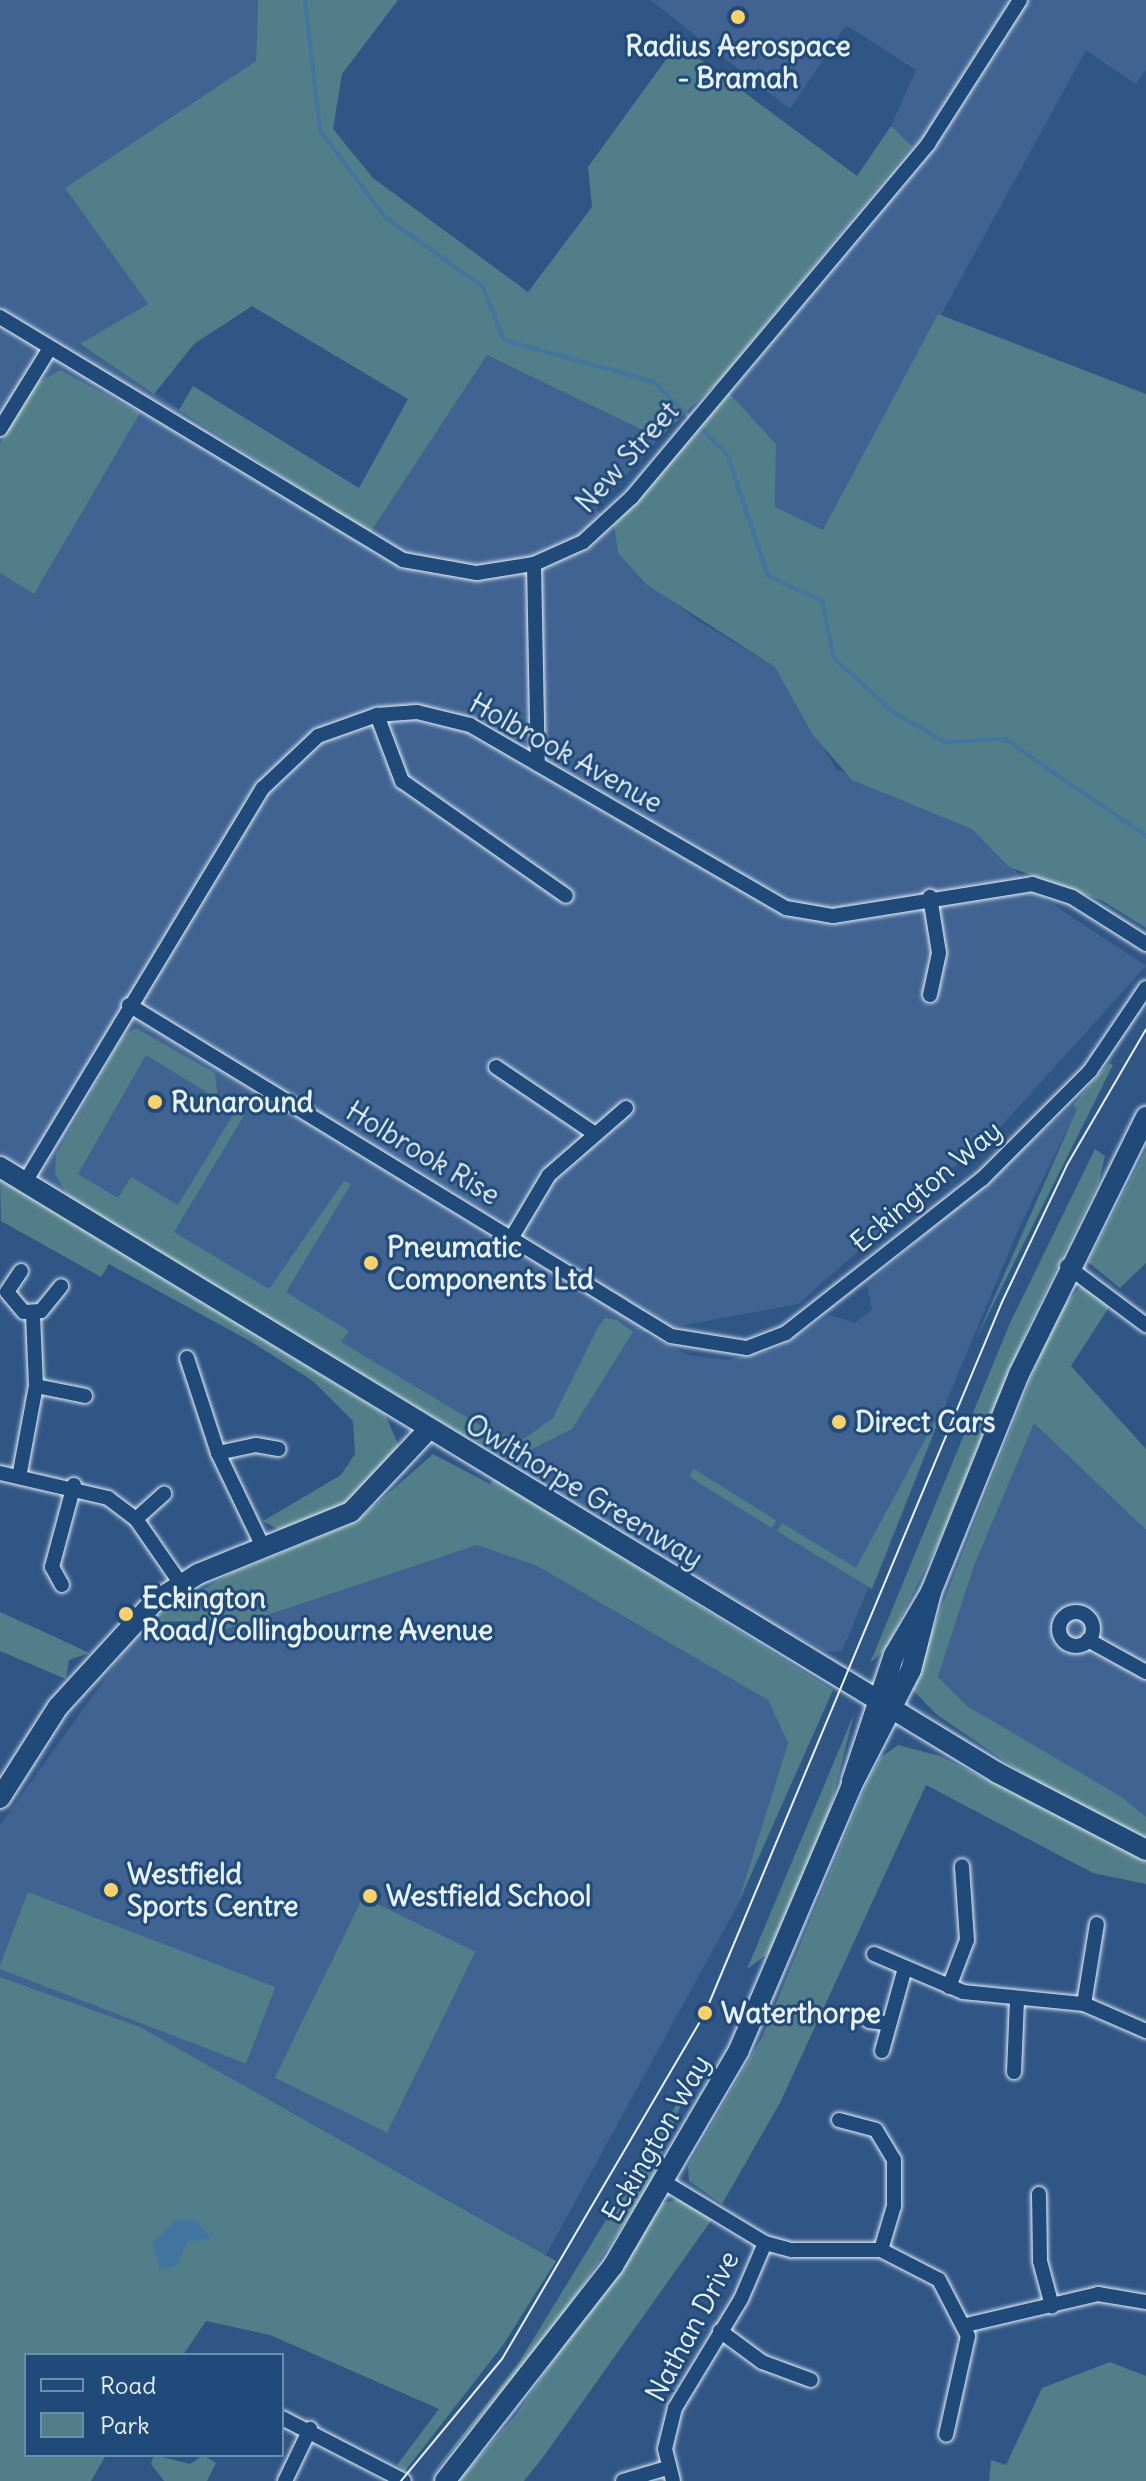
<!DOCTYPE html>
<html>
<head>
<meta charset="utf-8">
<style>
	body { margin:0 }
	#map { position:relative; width:1146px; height:2481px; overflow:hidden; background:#305686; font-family:Delius,sans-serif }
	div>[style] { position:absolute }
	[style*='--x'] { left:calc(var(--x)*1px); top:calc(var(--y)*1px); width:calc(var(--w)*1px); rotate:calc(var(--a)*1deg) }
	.built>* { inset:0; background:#406392 }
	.green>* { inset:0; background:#517e88; transform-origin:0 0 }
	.water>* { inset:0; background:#42759f }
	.stream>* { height:4px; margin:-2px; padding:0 2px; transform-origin:2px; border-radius:2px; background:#42759f }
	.roads { filter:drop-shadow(0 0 2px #e8f1f8) drop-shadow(0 0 2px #e8f1f8) }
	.street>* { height:14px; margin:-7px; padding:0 7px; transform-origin:7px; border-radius:7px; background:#1f4a7a }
	.street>.ring { margin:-7px; padding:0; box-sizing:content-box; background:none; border:14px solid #1f4a7a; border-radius:50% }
	.secondary>* { height:20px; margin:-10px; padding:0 10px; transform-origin:10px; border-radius:10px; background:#1f4a7a }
	.tram>* { height:2px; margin:-1px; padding:0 1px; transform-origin:1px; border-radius:1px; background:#e8f1f8 }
	.dots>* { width:22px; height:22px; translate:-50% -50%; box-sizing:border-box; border:4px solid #1f4a7a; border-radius:50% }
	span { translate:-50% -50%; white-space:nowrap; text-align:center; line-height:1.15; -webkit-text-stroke:6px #1f4a7a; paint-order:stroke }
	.poi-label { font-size:28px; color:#e8f1f8; font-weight:700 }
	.left { translate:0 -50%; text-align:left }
	.street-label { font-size:28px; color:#e8f1f8 }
	.legend { position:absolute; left:24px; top:2353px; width:260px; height:104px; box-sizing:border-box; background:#1f4a7a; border:2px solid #6f8dac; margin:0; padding:10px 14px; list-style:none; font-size:24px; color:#e8f1f8 }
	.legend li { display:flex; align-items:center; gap:16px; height:40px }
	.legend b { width:40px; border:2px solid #6f8dac }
</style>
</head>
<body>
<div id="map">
	<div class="built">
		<div style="clip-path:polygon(0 0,258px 0,256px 61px,66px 188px,148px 304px,80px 345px,370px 532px,487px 355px,659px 438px,596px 509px,614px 525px,618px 553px,694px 618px,775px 667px,836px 769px,972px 829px,1045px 899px,1146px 966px,1003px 1124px,798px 1304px,642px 1333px,689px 1355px,727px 1360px,774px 1350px,830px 1315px,855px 1323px,872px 1310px,867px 1285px,1073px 1105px,1078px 1108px,1019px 1228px,842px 1651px,827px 1652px,788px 1632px,0 1156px)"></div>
		<div style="clip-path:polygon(650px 0,1146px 0,1146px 70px,1136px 84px,1086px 50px,823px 531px,775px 507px,776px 444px,718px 382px,911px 147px,891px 126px,916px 70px,846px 25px,790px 109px)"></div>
		<div style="clip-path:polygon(1034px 1422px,1146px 1530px,1146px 1817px,967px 1706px,938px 1677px,974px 1566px)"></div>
		<div style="clip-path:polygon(477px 1545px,537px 1566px,768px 1700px,788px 1743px,737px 1906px,546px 2255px,140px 2027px,0 1977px,0 1825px,140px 1630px,214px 1633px)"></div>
	</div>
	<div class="green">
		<div style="clip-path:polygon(258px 0,398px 0,342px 74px,333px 129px,373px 178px,528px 292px,592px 207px,588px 167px,678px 43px,857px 176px,891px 126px,912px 146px,718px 382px,659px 438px,487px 355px,370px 533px,179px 410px,193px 386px,359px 488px,408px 399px,252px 306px,194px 344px,154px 394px,80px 344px,148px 304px,65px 188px,256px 61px)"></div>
		<div style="clip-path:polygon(938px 314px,1146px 394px,1146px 928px,1103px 901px,1009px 867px,972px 829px,852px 780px,813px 735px,775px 667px,646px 584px,618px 553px,614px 525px,729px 393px,776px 444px,775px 507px,823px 530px)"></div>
		<div style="clip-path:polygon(60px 370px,140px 413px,34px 594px,0 573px,0 444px,36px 384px)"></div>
		<div style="clip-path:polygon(136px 1028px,215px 1073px,218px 1099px,146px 1055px,78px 1174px,118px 1198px,131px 1177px,178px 1205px,236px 1110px,245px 1114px,174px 1232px,269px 1289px,344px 1181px,351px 1184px,286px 1292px,349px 1331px,341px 1342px,488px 1430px,524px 1439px,553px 1418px,598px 1327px,605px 1318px,617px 1320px,633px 1332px,572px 1429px,526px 1452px,472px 1440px,69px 1198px,55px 1174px,56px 1155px,123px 1036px)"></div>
		<div style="clip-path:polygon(1109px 1063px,1113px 1065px,975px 1341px,1077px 1109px,1073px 1105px)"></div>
		<div style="clip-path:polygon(1095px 1149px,1105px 1156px,1099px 1182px,1028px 1327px,943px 1533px,885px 1650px,870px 1663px,1010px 1323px)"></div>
		<div style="clip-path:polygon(1146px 1150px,1146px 1263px,1120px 1288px,1088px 1262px)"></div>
		<div style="clip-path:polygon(0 1179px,385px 1414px,400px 1449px,349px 1502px,310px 1522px,279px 1530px,263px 1521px,341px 1475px,355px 1454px,353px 1421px,313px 1381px,250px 1341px,109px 1264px,101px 1277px,1px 1221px)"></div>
		<div style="clip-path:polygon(1081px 1286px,1111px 1304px,1071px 1366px,1146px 1449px,1146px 1530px,1034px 1423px,974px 1566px,938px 1677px,967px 1706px,1120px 1796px,1146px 1817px,1146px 1838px,1043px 1787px,936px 1714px,910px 1687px,1056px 1315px)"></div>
		<div style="clip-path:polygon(948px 1397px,872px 1589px,777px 1531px,782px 1523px,856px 1568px)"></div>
		<div style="clip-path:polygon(433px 1454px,490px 1484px,495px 1478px,833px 1690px,737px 1906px,788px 1743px,768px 1700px,537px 1566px,477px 1545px,214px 1633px,210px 1621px,145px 1622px,232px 1573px,356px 1522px)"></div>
		<div style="left:694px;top:1469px;width:97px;height:9px;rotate:32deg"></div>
		<div style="clip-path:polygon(0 1612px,53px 1636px,89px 1653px,69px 1660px,66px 1679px,0 1651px)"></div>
		<div style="clip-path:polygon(854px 1714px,822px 1842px,780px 1945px,747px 1969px)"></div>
		<div style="clip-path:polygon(898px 1745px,940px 1756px,1146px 1860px,1146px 1884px,1093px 1873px,926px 1785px,780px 2103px,722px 2204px,689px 2181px,688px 2166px,762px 2037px,867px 1783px,880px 1758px)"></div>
		<div style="left:28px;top:1892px;width:265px;height:82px;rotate:21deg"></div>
		<div style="left:363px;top:1897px;width:125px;height:201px;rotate:26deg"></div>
		<div style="clip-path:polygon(0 1977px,140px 2027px,556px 2261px,503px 2345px,405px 2471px,397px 2465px,439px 2409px,270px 2335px,206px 2321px,183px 2355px,26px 2355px,26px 2455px,106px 2455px,91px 2481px,0 2481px)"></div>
		<div style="clip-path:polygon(689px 2084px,651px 2183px,551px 2333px,431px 2475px,518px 2364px)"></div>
		<div style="clip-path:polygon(681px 2199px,713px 2218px,544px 2456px,524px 2481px,458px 2481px,515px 2416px,663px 2203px)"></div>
		<div style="clip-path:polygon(1110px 2362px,1146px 2376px,1146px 2481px,989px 2481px,991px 2460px,1006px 2465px,1042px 2388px)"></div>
		<div style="clip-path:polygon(154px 2455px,190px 2464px,203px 2455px,216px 2463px,207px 2481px,164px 2481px,151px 2464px)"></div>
	</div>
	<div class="water">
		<div style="clip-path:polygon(176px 2220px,196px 2220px,211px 2239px,187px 2242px,177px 2265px,160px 2270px,152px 2244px)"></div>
	</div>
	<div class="stream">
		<div style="--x:305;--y:0;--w:131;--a:83.4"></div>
		<div style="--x:320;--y:130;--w:109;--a:53.2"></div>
		<div style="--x:385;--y:217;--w:120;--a:35.5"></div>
		<div style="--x:483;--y:287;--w:57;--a:68.4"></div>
		<div style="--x:504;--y:340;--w:156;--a:15.6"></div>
		<div style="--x:654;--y:382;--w:103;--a:44.6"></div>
		<div style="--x:727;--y:454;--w:129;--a:71.4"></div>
		<div style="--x:768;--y:576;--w:60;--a:24.8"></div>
		<div style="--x:822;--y:601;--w:58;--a:78.1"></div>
		<div style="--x:834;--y:658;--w:80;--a:42.5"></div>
		<div style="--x:893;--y:712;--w:60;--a:30"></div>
		<div style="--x:945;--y:742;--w:60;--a:-2.9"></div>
		<div style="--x:1005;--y:739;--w:171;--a:34.5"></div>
	</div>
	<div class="roads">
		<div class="street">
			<div style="--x:0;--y:317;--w:471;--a:31.1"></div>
			<div style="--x:403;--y:560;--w:75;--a:10"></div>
			<div style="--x:477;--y:573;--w:58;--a:-9"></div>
			<div style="--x:534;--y:564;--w:54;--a:-24.2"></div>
			<div style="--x:583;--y:542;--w:67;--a:-42.6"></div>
			<div style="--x:632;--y:497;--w:461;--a:-50"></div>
			<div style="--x:928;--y:144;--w:171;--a:-57.4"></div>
			<div style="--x:0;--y:429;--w:95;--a:-58.3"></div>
			<div style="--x:534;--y:564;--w:200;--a:88.9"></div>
			<div style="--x:377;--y:715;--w:71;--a:69.3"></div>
			<div style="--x:402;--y:781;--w:200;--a:35"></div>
			<div style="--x:930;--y:995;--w:43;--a:-77.9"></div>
			<div style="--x:939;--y:953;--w:57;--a:-99.1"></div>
			<div style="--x:129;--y:1005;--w:635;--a:31.41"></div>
			<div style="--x:671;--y:1336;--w:77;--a:9"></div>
			<div style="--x:747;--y:1348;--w:42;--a:-21"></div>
			<div style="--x:786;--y:1333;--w:249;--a:-38.2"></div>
			<div style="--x:982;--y:1179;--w:153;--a:-45"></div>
			<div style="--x:1090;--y:1071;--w:100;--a:-56"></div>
			<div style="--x:496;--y:1067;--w:118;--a:34"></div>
			<div style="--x:25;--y:1182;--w:460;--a:-58.9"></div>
			<div style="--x:263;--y:788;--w:76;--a:-43.4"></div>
			<div style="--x:318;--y:736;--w:63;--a:-19.6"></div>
			<div style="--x:377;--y:715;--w:40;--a:-4.3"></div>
			<div style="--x:417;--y:712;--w:55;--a:13.8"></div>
			<div style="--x:470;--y:725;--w:365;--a:30.1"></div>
			<div style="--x:786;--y:908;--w:48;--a:9.7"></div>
			<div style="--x:833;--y:916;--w:202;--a:-9.1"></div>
			<div style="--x:1032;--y:884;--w:42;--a:18"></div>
			<div style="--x:1072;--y:897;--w:88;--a:32.4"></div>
			<div style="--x:512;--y:1237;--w:72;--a:-59.2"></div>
			<div style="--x:549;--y:1175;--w:102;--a:-41"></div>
			<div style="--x:1067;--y:1266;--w:99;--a:36.8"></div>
			<div style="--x:21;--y:1271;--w:25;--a:124"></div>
			<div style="--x:7;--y:1292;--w:26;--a:50"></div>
			<div style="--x:24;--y:1312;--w:17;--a:-3"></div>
			<div style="--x:41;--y:1311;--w:32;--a:-51"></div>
			<div style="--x:187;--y:1358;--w:100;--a:71.9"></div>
			<div style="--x:218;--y:1453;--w:106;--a:64.4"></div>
			<div style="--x:36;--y:1386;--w:50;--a:11.5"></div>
			<div style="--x:218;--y:1453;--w:39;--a:-12"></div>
			<div style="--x:256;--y:1445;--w:23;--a:10"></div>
			<div style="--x:20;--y:1472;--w:87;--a:-79.5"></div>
			<div style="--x:36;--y:1386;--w:71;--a:-92.4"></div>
			<div style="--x:0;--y:1473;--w:111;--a:13"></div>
			<div style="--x:108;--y:1498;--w:35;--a:37"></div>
			<div style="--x:136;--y:1519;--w:79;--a:55.3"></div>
			<div style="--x:136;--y:1519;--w:38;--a:-42"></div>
			<div style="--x:62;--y:1585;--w:21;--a:-119"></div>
			<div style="--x:52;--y:1567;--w:85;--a:-75"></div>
			<div class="ring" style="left:1059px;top:1612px;width:20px;height:20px"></div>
			<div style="--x:1088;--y:1640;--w:66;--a:28.9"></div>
			<div style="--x:874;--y:1954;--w:97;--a:23.1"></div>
			<div style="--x:963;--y:1992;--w:122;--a:5.7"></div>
			<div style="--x:1084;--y:2004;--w:68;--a:23.5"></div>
			<div style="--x:949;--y:1987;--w:50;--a:-69"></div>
			<div style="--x:967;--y:1940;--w:74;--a:-93.9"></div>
			<div style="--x:1084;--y:2004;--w:81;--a:-80.8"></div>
			<div style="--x:869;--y:2021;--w:16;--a:7"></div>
			<div style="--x:882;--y:2051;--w:86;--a:-74.5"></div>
			<div style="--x:1014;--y:2072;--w:72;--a:-87.6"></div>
			<div style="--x:839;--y:2120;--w:38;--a:15"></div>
			<div style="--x:876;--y:2130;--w:35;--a:59"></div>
			<div style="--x:894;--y:2160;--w:46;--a:90"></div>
			<div style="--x:894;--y:2206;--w:46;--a:106.5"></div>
			<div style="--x:664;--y:2182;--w:118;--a:31.1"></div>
			<div style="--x:765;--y:2243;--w:28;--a:15"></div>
			<div style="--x:792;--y:2250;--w:89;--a:0"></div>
			<div style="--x:881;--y:2250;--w:65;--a:27.3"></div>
			<div style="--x:939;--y:2280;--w:63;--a:62.6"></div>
			<div style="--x:968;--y:2336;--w:101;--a:102.5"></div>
			<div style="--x:1039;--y:2194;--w:67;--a:89.1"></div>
			<div style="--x:1040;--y:2261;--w:47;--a:75.1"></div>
			<div style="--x:966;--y:2325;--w:136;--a:-13.2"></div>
			<div style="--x:1098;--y:2294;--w:49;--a:9.5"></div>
			<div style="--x:720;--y:2331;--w:52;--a:36.4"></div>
			<div style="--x:762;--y:2362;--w:52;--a:20.2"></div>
			<div style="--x:282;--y:2418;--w:137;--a:27.3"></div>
			<div style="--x:285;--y:2481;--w:58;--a:-64.3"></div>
			<div style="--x:623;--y:2481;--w:46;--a:-16.5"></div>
			<div style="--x:673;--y:2481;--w:33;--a:-104"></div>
			<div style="--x:665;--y:2449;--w:42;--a:-76.3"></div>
			<div style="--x:675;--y:2408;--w:127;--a:-58.8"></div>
			<div style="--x:741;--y:2299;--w:61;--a:-66.8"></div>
		</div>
		<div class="secondary">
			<div style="--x:0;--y:1167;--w:1168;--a:31.27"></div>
			<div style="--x:998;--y:1773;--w:167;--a:27.5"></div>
			<div style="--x:852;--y:1781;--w:133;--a:-71.6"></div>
			<div style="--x:894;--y:1655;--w:73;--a:-59.6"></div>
			<div style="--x:0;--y:1798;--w:108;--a:-57.5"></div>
			<div style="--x:58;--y:1707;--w:142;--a:-47.6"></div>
			<div style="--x:154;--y:1602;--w:52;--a:-32.5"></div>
			<div style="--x:198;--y:1574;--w:165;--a:-22.1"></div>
			<div style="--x:351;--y:1512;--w:114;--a:-46.8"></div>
			<div style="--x:445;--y:2481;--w:273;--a:-52"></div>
			<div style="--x:613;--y:2266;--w:250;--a:-59.7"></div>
			<div style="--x:739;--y:2050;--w:286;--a:-66.9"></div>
			<div style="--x:851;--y:1787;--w:131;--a:-62.9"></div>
			<div style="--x:911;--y:1670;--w:81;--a:-75.6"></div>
			<div style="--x:931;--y:1592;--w:235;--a:-68"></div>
			<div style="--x:1019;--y:1374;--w:287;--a:-63.7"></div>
		</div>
	</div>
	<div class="tram">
		<div style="--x:401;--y:2481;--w:158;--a:-50.4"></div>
		<div style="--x:502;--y:2359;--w:401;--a:-59.6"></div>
		<div style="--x:705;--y:2013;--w:771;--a:-67.33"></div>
		<div style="--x:1002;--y:1302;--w:152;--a:-64.6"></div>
		<div style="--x:1067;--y:1165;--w:157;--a:-59.8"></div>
	</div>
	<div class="dots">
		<div style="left:738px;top:17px;background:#ffd166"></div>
		<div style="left:155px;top:1102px;background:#ffd166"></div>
		<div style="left:371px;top:1263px;background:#ffd166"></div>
		<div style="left:839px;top:1422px;background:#ffd166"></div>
		<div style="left:126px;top:1614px;background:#ffd166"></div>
		<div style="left:111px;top:1890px;background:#ffd166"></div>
		<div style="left:370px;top:1896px;background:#ffd166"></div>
		<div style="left:705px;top:2013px;background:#ffd166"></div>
	</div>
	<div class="poi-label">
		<span style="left:738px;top:62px">Radius Aerospace<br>- Bramah</span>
		<span class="left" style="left:171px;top:1102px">Runaround</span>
		<span class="left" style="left:387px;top:1263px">Pneumatic<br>Components Ltd</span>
		<span class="left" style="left:855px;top:1422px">Direct Cars</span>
		<span class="left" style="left:142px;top:1614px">Eckington<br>Road/Collingbourne Avenue</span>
		<span class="left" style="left:127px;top:1890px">Westfield<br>Sports Centre</span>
		<span class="left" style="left:386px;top:1896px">Westfield School</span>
		<span class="left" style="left:721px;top:2013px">Waterthorpe</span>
	</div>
	<div class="street-label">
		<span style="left:627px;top:457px;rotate:-48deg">New Street</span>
		<span style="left:566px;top:753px;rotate:29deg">Holbrook Avenue</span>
		<span style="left:423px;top:1153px;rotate:31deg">Holbrook Rise</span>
		<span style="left:926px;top:1186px;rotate:-40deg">Eckington Way</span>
		<span style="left:584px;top:1491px;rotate:31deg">Owlthorpe Greenway</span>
		<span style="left:656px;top:2138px;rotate:-60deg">Eckington Way</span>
		<span style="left:692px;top:2326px;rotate:-62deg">Nathan Drive</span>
	</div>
	<ul class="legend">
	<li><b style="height:10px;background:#1f4a7a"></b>Road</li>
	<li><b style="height:22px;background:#517e88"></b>Park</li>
	</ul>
</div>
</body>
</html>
